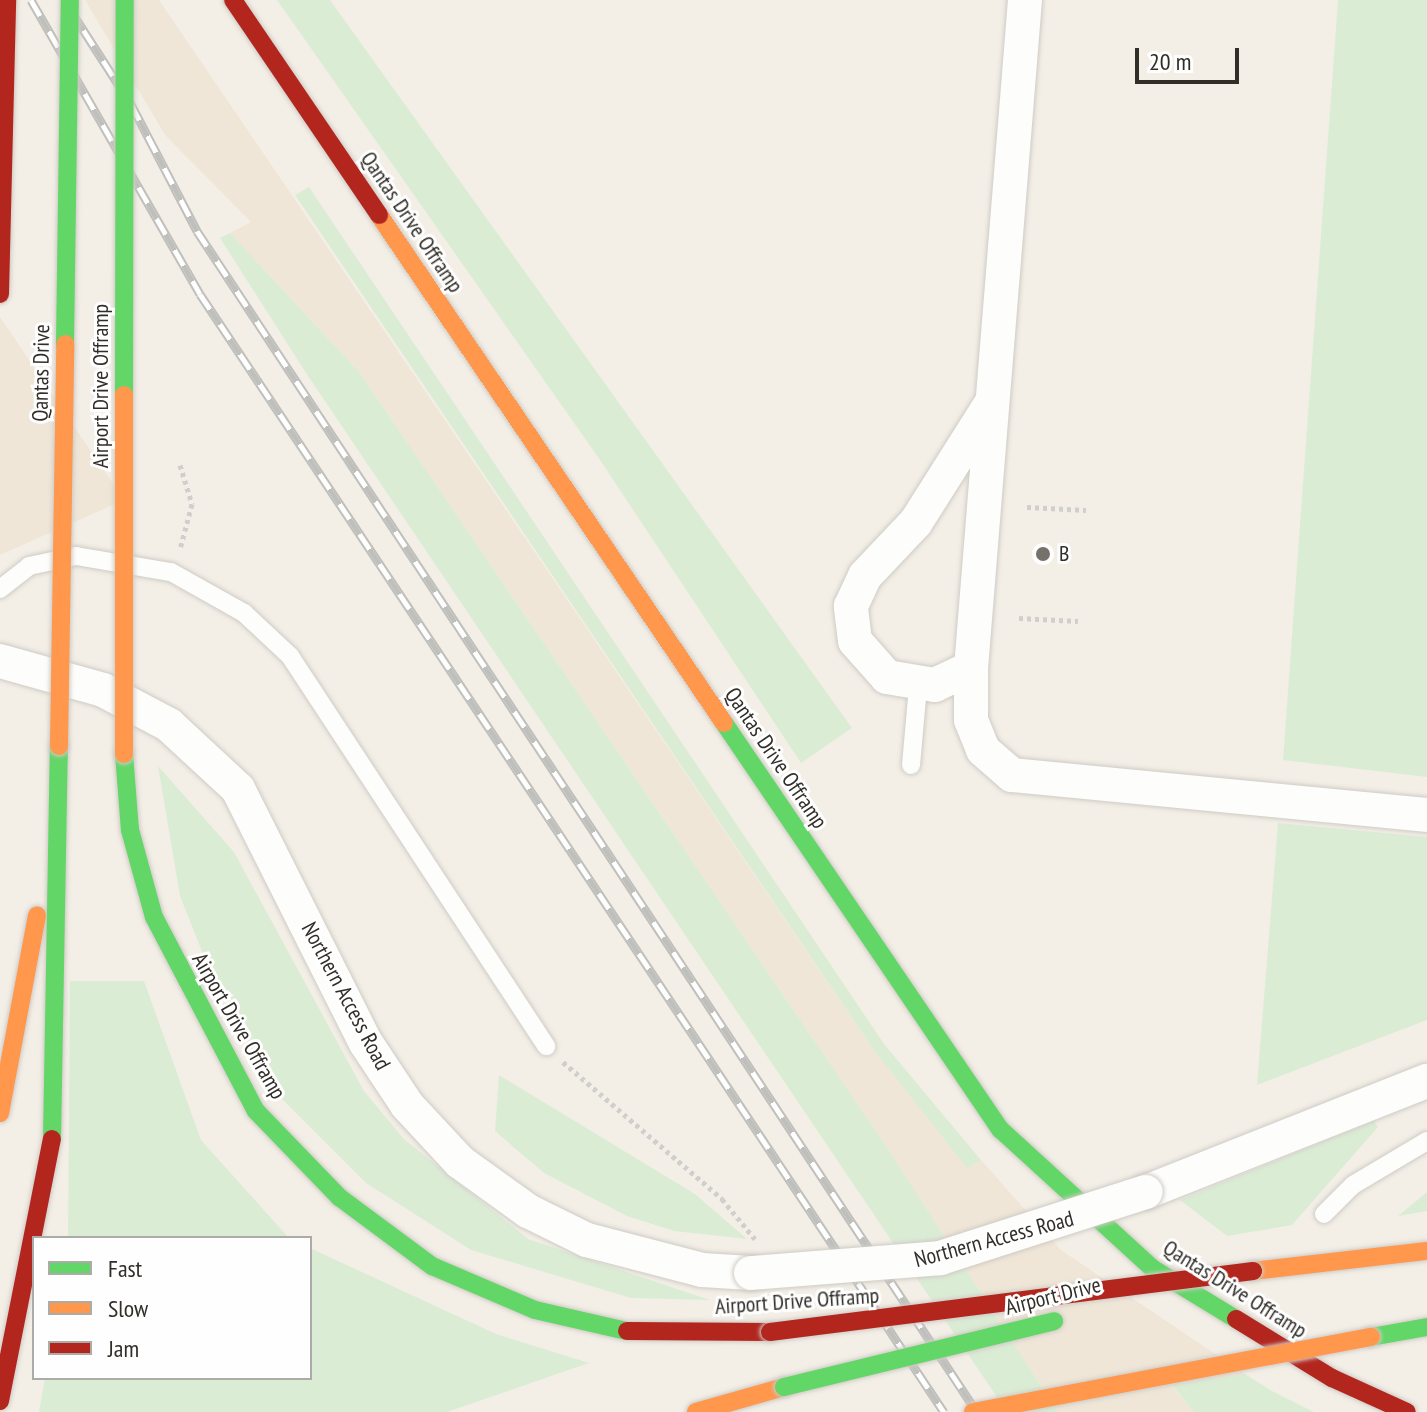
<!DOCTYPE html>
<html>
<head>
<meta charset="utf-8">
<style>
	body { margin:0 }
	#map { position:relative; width:1427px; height:1412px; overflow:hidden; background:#f3efe7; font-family:"PT Sans Narrow",sans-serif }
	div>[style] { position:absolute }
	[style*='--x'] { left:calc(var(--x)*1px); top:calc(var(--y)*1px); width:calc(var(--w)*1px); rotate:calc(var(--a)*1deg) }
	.built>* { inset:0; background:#efe6d7 }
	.green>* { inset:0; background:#dbecd5 }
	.path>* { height:5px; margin-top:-2.5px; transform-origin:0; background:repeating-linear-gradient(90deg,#d1cfcd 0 4px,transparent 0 8px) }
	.roads { filter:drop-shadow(0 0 2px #cfcbc5) drop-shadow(0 0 2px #cfcbc5) }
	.lane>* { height:18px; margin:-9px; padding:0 9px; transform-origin:9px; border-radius:9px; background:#fdfdfb }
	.street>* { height:34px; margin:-17px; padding:0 17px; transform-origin:17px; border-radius:17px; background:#fdfdfb }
	.fast>* { height:18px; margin:-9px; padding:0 9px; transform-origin:9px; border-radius:9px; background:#63d668 }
	.slow>* { height:18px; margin:-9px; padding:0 9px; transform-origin:9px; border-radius:9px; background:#ff974d }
	.jam>* { height:18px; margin:-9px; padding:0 9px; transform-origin:9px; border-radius:9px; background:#b3261e }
	.rail>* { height:9px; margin-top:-4.5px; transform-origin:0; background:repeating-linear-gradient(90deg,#fefefe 0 18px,#bfbfbc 0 36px); box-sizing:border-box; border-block:2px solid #bfbfbc }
	.bridges { filter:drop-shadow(0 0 2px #cfcbc5) drop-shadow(0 0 2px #cfcbc5) }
	.street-bridge>* { height:34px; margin:-17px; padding:0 17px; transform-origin:17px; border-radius:17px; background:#fdfdfb }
	.fast-bridge>* { height:18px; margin:-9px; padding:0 9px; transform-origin:9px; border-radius:9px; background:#63d668 }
	.slow-bridge>* { height:18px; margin:-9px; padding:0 9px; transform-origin:9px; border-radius:9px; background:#ff974d }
	.jam-bridge>* { height:18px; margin:-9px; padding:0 9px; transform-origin:9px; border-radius:9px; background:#b3261e }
	.dots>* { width:22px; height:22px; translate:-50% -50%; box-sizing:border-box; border:4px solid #fefefe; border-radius:50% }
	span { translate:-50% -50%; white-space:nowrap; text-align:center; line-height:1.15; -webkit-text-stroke:6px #fefefe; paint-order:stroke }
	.street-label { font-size:22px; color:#312e28 }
	.poi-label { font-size:22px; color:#312e28 }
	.left { translate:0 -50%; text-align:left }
	.legend { position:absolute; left:32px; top:1236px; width:280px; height:144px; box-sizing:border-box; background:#fefefe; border:2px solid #acaba8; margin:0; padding:10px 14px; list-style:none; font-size:24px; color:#312e28 }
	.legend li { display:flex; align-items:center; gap:16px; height:40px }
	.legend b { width:40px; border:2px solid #acaba8 }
	.scale { position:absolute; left:1135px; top:48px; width:104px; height:36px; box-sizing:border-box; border:4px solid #312e28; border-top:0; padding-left:10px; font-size:24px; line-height:28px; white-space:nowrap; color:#312e28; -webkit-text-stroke:6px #fefefe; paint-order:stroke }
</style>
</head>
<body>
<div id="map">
	<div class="built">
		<div style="clip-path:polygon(85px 0,159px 0,875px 1052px,967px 1167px,981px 1160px,1061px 1250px,1245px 1374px,1172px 1386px,1194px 1412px,1058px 1412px,884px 1143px,360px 373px,230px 233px,251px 222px,165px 135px)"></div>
		<div style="clip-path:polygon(0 317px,124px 500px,0 555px)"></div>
	</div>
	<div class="green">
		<div style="clip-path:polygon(277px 0,330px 0,852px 728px,801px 763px,600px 460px)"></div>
		<div style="clip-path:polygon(1338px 0,1427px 0,1427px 777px,1283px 760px)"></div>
		<div style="clip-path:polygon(309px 187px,884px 1044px,981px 1160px,967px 1168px,875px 1052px,295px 195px)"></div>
		<div style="clip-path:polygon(230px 233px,360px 373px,884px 1143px,1058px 1412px,1007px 1412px,306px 373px,220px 238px)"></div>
		<div style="clip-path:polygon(158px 766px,234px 852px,364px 1091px,404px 1139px,528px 1239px,710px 1300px,631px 1298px,471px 1250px,366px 1183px,280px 1097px,222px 1002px,180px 896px)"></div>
		<div style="clip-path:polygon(1278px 823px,1427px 837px,1427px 1020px,1257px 1085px)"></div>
		<div style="clip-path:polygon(70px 981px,144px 981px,201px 1140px,289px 1238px,68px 1238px)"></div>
		<div style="clip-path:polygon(499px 1075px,695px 1194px,747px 1239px,674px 1231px,627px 1216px,544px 1173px,495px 1131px)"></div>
		<div style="clip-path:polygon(1374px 1121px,1378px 1127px,1292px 1225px,1227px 1236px,1180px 1200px)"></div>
		<div style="clip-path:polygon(1427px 1192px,1427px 1211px,1398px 1216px)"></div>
		<div style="clip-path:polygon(310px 1248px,496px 1334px,589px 1363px,447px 1412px,39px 1412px,45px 1378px,310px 1378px)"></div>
		<div style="clip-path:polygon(1245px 1374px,1272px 1391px,1314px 1412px,1194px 1412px,1172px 1385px)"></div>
	</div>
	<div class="path">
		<div style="--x:180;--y:465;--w:41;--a:72.9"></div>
		<div style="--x:192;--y:504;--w:47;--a:104.9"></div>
		<div style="--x:1027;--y:507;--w:59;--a:2.9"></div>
		<div style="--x:1019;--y:618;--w:59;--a:2.9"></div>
		<div style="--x:563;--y:1062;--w:210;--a:40.7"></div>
		<div style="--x:722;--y:1199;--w:52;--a:50.5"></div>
	</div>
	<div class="roads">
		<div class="lane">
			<div style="--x:0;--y:589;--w:37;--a:-38"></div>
			<div style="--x:29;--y:566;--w:48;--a:-12"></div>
			<div style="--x:76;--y:556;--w:96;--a:9.6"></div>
			<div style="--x:171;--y:572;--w:84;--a:29.3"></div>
			<div style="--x:244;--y:613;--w:63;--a:43.1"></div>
			<div style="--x:290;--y:656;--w:467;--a:56.7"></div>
			<div style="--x:911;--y:765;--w:79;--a:-84.9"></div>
			<div style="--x:1324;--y:1214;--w:41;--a:-45"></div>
			<div style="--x:1353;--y:1185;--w:86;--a:-30.7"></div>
		</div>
		<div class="street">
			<div style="--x:1025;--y:0;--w:670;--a:94.62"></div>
			<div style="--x:971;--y:668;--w:52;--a:90"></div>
			<div style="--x:971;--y:720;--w:32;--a:68"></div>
			<div style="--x:983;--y:750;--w:38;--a:41"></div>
			<div style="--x:1012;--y:775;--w:417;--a:5.5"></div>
			<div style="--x:0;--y:661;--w:107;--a:15.7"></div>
			<div style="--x:103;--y:690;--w:75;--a:27.9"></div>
			<div style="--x:169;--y:725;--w:94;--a:42.8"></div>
			<div style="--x:238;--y:789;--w:284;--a:63.3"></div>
			<div style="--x:366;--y:1043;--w:74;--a:56.5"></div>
			<div style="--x:407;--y:1105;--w:78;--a:47.1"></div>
			<div style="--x:460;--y:1162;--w:84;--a:35.8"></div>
			<div style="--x:528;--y:1211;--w:66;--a:26.2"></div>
			<div style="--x:587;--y:1240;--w:119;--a:14.6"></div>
			<div style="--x:702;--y:1270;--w:49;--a:3.5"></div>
			<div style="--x:971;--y:668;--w:40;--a:155"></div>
			<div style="--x:935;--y:685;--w:49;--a:-170.5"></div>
			<div style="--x:887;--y:677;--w:48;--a:-131.6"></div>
			<div style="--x:855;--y:641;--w:35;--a:-97"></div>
			<div style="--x:851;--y:606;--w:33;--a:-65"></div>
			<div style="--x:865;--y:576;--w:74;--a:-46.6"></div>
			<div style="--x:916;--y:522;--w:142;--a:-57.7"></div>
			<div style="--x:1146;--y:1192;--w:302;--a:-21.6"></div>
		</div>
		<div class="fast">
			<div style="--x:724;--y:723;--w:492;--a:55.8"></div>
			<div style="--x:1001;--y:1130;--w:205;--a:42.4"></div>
			<div style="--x:1152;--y:1268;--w:98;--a:31.3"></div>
			<div style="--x:124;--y:754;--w:76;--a:85.5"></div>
			<div style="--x:130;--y:830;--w:90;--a:74.6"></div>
			<div style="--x:154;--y:917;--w:219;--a:62.3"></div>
			<div style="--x:256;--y:1111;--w:120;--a:46"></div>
			<div style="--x:339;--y:1197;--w:116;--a:36.6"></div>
			<div style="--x:432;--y:1266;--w:112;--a:23.1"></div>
			<div style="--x:535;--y:1310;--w:94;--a:12.9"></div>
			<div style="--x:52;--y:1139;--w:393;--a:-89"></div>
			<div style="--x:1371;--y:1337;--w:57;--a:-10.1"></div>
		</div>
		<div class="slow">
			<div style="--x:379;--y:215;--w:614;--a:55.82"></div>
			<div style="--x:0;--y:1113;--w:201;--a:-79.4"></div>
			<div style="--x:1253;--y:1271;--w:175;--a:-6.6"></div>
			<div style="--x:696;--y:1412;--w:91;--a:-15.9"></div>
		</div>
		<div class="jam">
			<div style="--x:233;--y:0;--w:260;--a:55.8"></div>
			<div style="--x:0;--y:294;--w:294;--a:-88.6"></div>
			<div style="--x:1236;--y:1319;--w:113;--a:31.6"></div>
			<div style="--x:1332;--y:1378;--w:82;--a:24.4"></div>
			<div style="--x:627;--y:1331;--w:143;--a:0.4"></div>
			<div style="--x:0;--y:1401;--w:267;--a:-78.8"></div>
		</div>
	</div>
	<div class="rail">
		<div style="--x:31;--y:0;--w:339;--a:60.1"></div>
		<div style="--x:200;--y:294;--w:1343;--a:56.36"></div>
		<div style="--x:64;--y:0;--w:124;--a:57.2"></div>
		<div style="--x:131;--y:104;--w:143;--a:62.5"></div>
		<div style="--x:197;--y:231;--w:1415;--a:56.56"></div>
	</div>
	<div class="bridges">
		<div class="street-bridge">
			<div style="--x:751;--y:1273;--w:190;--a:-4.5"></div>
			<div style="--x:940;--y:1258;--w:216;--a:-17.8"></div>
		</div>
		<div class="fast-bridge">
			<div style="--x:65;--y:344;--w:344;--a:-89.2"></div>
			<div style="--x:124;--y:395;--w:395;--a:-89.9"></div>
			<div style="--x:784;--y:1387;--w:278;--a:-13.7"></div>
		</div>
		<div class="slow-bridge">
			<div style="--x:59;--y:746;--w:402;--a:-89.1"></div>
			<div style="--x:124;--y:754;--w:359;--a:-90"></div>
			<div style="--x:973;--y:1412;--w:405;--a:-10.7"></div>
		</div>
		<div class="jam-bridge">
			<div style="--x:770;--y:1332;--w:487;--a:-7.2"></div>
		</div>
	</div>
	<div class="dots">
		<div style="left:1043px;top:554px;background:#75726b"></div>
	</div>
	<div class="street-label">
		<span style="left:412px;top:222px;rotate:56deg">Qantas Drive Offramp</span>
		<span style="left:41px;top:373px;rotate:-89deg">Qantas Drive</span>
		<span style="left:101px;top:386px;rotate:-90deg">Airport Drive Offramp</span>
		<span style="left:776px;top:758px;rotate:56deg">Qantas Drive Offramp</span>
		<span style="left:346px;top:996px;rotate:62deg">Northern Access Road</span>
		<span style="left:239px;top:1026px;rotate:60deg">Airport Drive Offramp</span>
		<span style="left:994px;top:1239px;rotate:-15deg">Northern Access Road</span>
		<span style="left:1235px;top:1289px;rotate:32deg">Qantas Drive Offramp</span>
		<span style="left:1053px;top:1296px;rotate:-14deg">Airport Drive</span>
		<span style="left:797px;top:1301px;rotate:-4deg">Airport Drive Offramp</span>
	</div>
	<div class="poi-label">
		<span class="left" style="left:1059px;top:554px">B</span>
	</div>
	<ul class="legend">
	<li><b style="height:10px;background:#63d668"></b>Fast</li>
	<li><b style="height:10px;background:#ff974d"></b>Slow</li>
	<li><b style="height:10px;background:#b3261e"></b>Jam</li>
	</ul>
	<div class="scale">20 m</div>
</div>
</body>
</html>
